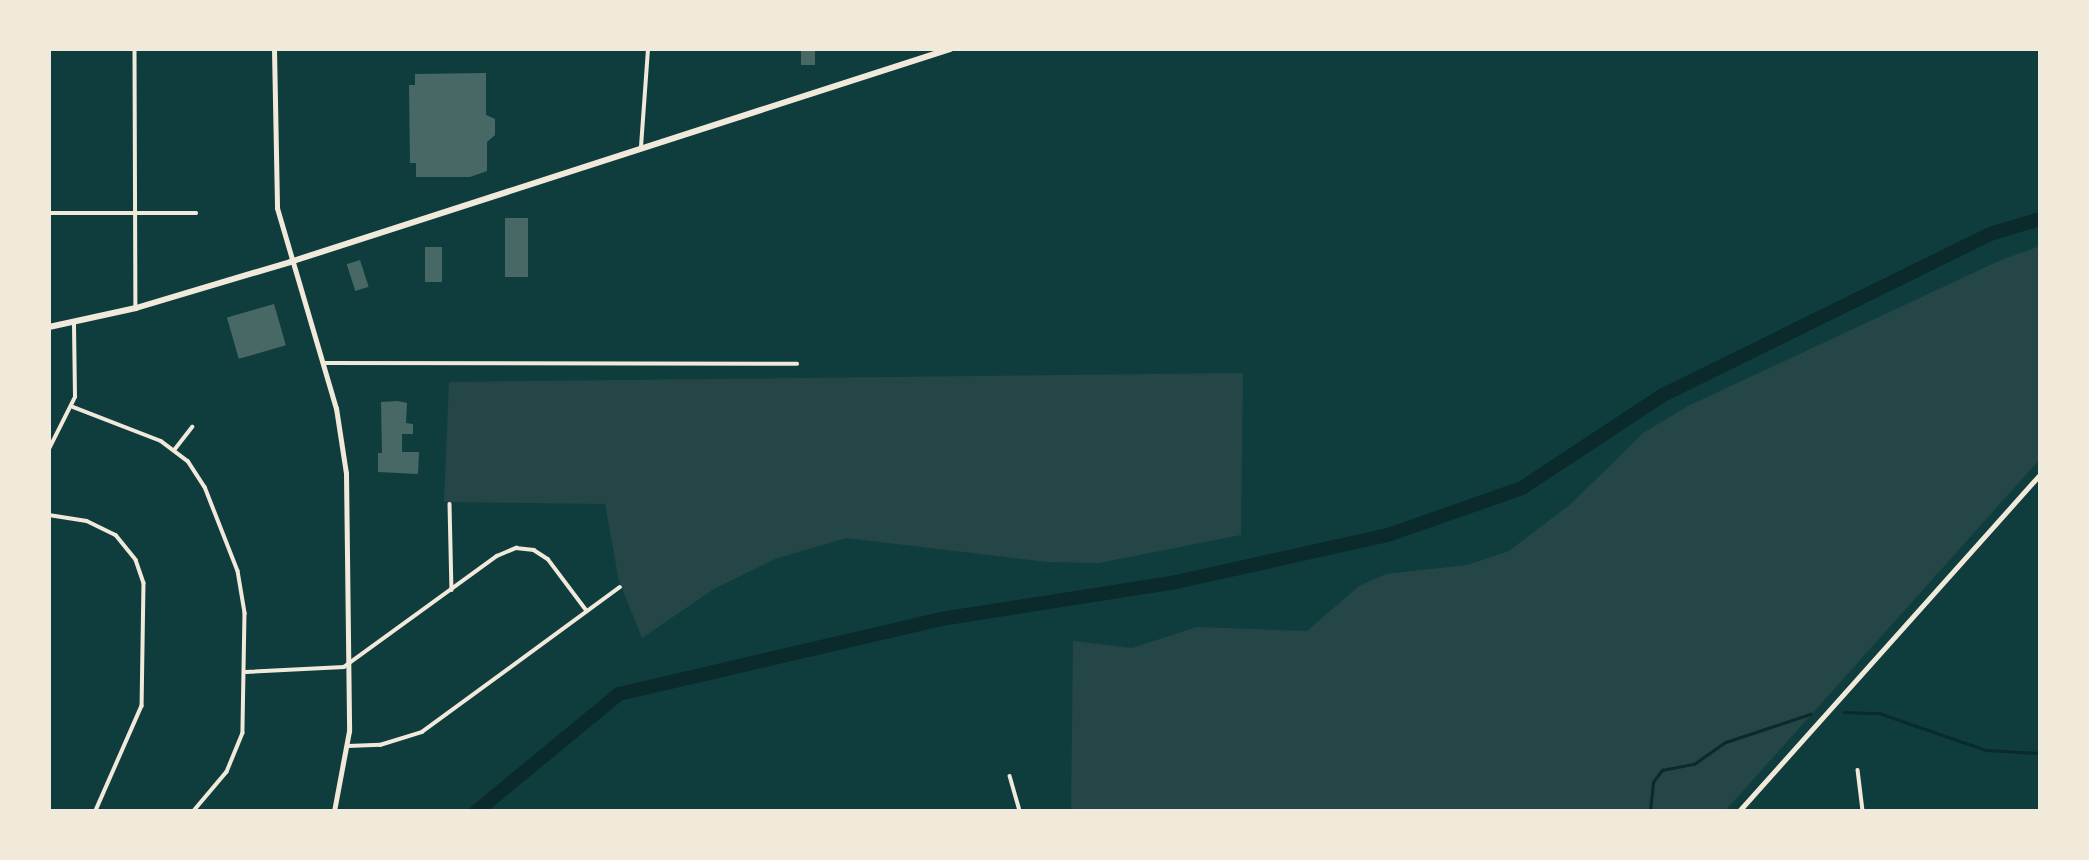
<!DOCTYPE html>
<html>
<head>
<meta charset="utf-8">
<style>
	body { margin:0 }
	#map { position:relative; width:2089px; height:860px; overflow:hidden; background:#0f3d3e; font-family:"Golos Text",sans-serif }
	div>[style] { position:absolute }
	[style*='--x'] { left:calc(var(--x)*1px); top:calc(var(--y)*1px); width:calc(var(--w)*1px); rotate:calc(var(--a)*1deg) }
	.green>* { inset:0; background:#244646 }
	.stream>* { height:2.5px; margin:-1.25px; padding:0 1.25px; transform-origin:1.25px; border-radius:1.25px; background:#0a2a2b }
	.river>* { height:14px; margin:-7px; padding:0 7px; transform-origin:7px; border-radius:7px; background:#0a2a2b }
	.building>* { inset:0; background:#486865; transform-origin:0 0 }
	.minor>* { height:3.5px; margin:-1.75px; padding:0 1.75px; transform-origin:1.75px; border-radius:1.75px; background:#f1e9da }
	.secondary>* { height:5px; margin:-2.5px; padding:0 2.5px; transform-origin:2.5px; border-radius:2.5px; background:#f1e9da }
	.primary>* { height:6px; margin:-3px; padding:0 3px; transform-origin:3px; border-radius:3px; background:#f1e9da }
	span { translate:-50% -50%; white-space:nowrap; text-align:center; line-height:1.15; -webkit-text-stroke:7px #f1e9da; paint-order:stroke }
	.frame { position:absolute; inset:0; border:51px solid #f1e9da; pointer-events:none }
</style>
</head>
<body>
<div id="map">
	<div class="green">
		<div style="clip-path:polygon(2040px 246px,2040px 459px,1725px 811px,1071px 811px,1073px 641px,1132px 648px,1197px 627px,1307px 631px,1359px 586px,1386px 574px,1467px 565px,1509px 551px,1572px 503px,1643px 433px,1688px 406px,2001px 260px)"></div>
		<div style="clip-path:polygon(1243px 373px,1241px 535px,1099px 563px,1047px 562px,846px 538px,775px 559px,714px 589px,642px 638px,619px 581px,605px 504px,444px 502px,449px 382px)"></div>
	</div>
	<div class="stream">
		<div style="--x:1844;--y:712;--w:35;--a:2"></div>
		<div style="--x:1879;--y:713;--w:113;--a:19.1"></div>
		<div style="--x:1986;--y:750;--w:54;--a:3.2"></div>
		<div style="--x:1650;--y:811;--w:29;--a:-84"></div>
		<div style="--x:1653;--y:782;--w:15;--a:-53"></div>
		<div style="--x:1662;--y:770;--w:33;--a:-11"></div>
		<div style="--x:1694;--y:764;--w:39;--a:-35"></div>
		<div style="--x:1726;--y:742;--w:89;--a:-18.4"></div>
	</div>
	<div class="river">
		<div style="--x:477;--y:811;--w:184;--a:-39.5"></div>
		<div style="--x:619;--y:694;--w:331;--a:-13.1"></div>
		<div style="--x:941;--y:619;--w:238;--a:-8.9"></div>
		<div style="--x:1176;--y:582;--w:217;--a:-12.5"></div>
		<div style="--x:1388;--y:535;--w:142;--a:-19.3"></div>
		<div style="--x:1522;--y:488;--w:169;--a:-33.4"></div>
		<div style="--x:1663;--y:395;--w:364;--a:-26.2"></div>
		<div style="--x:1990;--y:234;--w:52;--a:-16.7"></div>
	</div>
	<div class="building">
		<div style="left:801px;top:49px;width:14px;height:16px"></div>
		<div style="clip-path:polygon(486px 73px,486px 115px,495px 119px,495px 135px,487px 142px,487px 171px,470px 177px,416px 177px,416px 163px,410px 163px,409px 85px,415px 85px,415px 74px)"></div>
		<div style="left:505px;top:218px;width:23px;height:59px"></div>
		<div style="left:425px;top:247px;width:17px;height:35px"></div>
		<div style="left:360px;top:260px;width:28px;height:14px;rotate:72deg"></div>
		<div style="left:274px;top:304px;width:43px;height:49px;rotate:74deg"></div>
		<div style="clip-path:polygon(398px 401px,407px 403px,406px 423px,413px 424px,413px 434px,402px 434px,402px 452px,419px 452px,418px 474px,378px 472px,378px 453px,382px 453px,381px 402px)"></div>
	</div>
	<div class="minor">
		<div style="--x:135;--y:49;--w:257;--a:89.8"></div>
		<div style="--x:641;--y:147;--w:98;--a:-85.9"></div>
		<div style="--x:49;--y:213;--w:147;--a:0"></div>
		<div style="--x:323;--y:363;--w:474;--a:0.1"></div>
		<div style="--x:73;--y:407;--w:94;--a:21.1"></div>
		<div style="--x:161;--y:441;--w:34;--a:37"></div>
		<div style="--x:188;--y:461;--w:31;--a:57"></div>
		<div style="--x:205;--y:487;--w:90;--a:68.6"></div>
		<div style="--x:238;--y:571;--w:43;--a:80.5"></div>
		<div style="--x:245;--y:613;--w:120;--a:91"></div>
		<div style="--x:243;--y:733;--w:42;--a:112.3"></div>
		<div style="--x:227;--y:772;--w:51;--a:130.2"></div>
		<div style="--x:49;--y:449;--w:58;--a:-63.4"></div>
		<div style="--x:75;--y:397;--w:75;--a:-90.8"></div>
		<div style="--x:175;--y:449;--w:28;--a:-52"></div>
		<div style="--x:450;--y:504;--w:86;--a:88.7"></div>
		<div style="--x:49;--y:515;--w:38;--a:9"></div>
		<div style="--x:87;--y:521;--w:32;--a:26"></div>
		<div style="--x:116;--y:535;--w:32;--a:51"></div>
		<div style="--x:136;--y:560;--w:24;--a:71"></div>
		<div style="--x:144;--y:583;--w:123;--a:90.9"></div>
		<div style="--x:142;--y:706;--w:115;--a:113.7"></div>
		<div style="--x:246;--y:672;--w:98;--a:-2.9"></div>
		<div style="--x:344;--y:667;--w:189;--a:-36"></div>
		<div style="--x:497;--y:556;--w:21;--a:-23"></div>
		<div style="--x:516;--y:548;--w:18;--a:6"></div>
		<div style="--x:534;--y:550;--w:17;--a:33"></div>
		<div style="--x:548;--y:559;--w:65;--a:53.1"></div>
		<div style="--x:348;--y:746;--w:32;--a:-2"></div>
		<div style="--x:380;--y:745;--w:44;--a:-17.2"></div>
		<div style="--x:422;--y:732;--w:245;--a:-36.2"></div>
		<div style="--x:1858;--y:770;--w:41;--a:83"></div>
		<div style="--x:1010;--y:776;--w:36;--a:74"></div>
	</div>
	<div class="secondary">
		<div style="--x:274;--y:49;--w:159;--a:88.9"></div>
		<div style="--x:277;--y:208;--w:209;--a:73.6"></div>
		<div style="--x:336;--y:408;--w:66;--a:81.3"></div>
		<div style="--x:346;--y:473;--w:258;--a:89.3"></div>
		<div style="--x:349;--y:731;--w:81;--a:100.6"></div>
		<div style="--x:1739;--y:811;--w:452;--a:-48.2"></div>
	</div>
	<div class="primary">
		<div style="--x:49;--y:327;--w:89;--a:-12.3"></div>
		<div style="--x:136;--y:308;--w:161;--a:-16.6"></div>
		<div style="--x:290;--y:262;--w:694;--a:-17.89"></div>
	</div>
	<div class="frame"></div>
</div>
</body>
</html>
